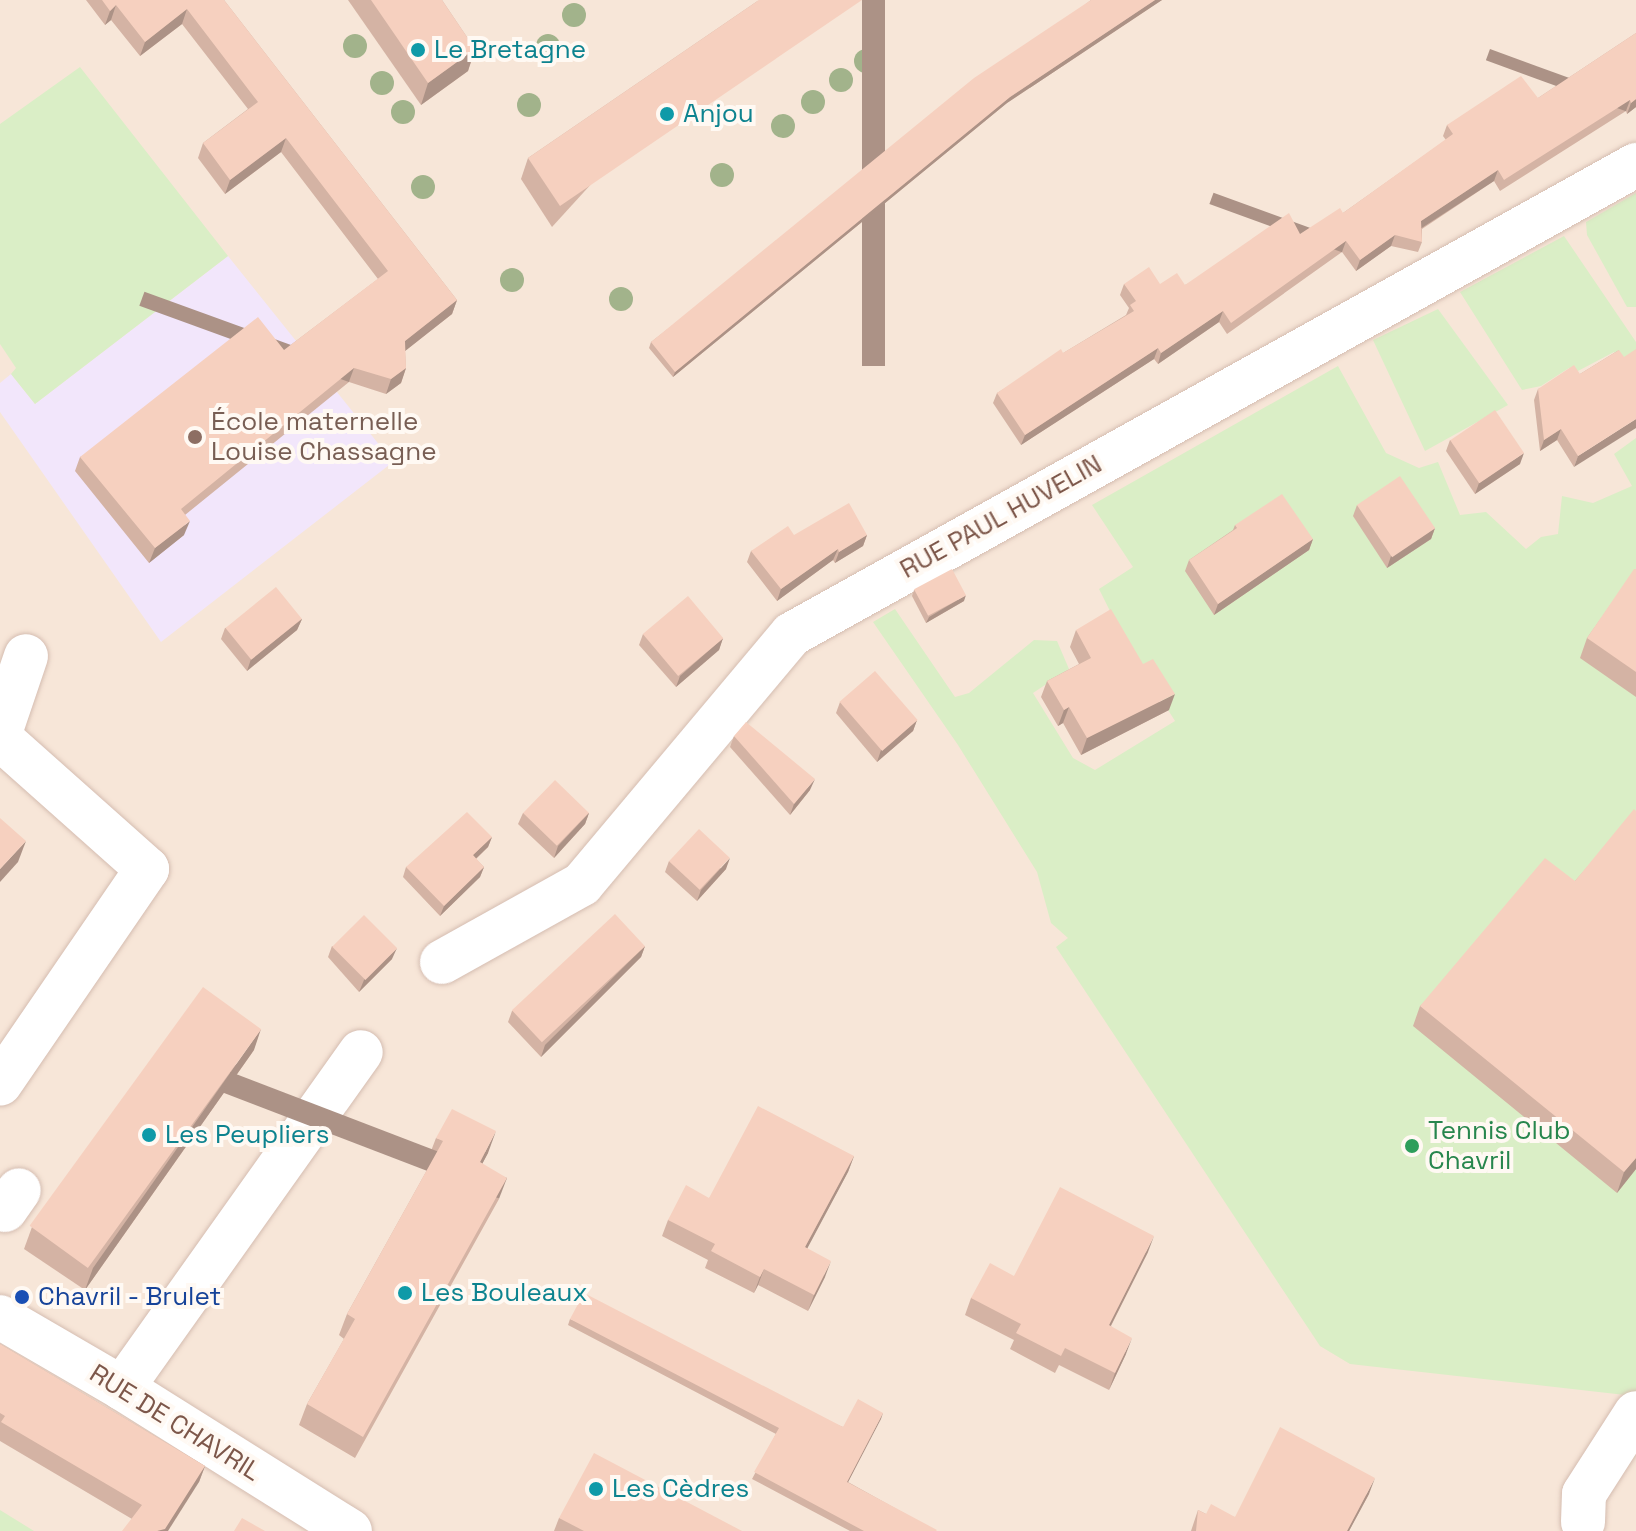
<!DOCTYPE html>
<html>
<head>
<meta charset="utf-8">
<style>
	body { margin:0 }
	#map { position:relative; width:1636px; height:1531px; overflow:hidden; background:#fef5ea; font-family:"Space Grotesk",sans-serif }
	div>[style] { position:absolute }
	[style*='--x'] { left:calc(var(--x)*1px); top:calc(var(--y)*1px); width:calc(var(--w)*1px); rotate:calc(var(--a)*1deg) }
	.residential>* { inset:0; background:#f7e6d8; transform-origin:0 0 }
	.education>* { inset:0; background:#f2e6fb }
	.green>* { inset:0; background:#daeec6 }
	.roads { filter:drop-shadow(0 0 2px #d5bdb1) drop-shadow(0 0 2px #d5bdb1) }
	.minor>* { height:44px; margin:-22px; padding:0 22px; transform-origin:22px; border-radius:22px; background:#fff }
	.trees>* { width:24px; height:24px; margin:-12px; border-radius:50%; background:#a2b38b }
	.wall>* { inset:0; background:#d4b3a4 }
	.shaded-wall>* { inset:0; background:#ac9286; transform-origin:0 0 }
	.building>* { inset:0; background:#f6d0bf; transform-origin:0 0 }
	.dots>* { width:22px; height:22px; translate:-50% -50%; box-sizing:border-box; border:4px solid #fff9f3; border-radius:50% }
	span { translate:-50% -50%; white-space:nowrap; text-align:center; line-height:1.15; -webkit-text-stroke:8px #fff9f3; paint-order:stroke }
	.culture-label { font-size:26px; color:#0d838f }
	.left { translate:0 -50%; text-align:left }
	.education-label { font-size:26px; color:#785e54 }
	.street-label { font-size:26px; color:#7d574a }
	.leisure-label { font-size:26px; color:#27864d }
	.transit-label { font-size:26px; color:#164399 }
</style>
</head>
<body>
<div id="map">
	<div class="residential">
		<div style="left:0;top:0;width:1636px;height:1531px"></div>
	</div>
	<div class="education">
		<div style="clip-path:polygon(228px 256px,393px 462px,161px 642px,0 412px,0 383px,11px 374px,35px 404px)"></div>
	</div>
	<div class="green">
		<div style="clip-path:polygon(80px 67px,228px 256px,35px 404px,11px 374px,16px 368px,0 344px,0 124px)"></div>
		<div style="clip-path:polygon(1636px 193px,1636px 307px,1627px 307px,1587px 235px,1586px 222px)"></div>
		<div style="clip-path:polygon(1564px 236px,1636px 342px,1636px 383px,1614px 352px,1576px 372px,1569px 368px,1541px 386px,1522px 390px,1460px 292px)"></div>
		<div style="clip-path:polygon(1438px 309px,1508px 405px,1425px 451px,1373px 340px)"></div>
		<div style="clip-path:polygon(1338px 366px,1386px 453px,1419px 468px,1438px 462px,1460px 515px,1486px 512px,1526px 549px,1541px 537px,1558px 534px,1562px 496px,1593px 503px,1632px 486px,1614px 454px,1636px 438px,1636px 1446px,1625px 1395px,1350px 1364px,1320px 1346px,1056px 947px,1068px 938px,1051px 923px,1037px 872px,958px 745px,873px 622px,895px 609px,955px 697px,969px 693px,1034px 640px,1057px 641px,1069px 669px,1033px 693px,1073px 758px,1095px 770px,1175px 721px,1126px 643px,1099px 589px,1133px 567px,1092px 505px)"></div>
		<div style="clip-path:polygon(0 1510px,34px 1531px,0 1531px)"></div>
	</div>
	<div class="roads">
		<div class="minor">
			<div style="--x:0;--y:733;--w:81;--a:-71.3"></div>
			<div style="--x:0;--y:738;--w:197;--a:41.7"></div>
			<div style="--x:147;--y:869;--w:260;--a:124.4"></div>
			<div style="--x:442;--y:962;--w:160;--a:-29.1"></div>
			<div style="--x:582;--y:884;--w:326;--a:-50"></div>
			<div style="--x:792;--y:634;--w:966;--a:-29.06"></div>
			<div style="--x:5;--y:1210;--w:24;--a:-55"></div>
			<div style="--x:0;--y:1317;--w:141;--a:30.2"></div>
			<div style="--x:122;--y:1388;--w:269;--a:32.1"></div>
			<div style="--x:122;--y:1388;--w:412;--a:-54.6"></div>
			<div style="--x:1583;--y:1522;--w:28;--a:-88"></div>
			<div style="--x:1584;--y:1494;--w:96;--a:-57.3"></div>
		</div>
	</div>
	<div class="trees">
		<div style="left:574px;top:15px"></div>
		<div style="left:355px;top:46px"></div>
		<div style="left:548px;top:46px"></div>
		<div style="left:866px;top:61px"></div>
		<div style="left:841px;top:80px"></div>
		<div style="left:382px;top:83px"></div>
		<div style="left:813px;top:102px"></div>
		<div style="left:529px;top:105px"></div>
		<div style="left:403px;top:112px"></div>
		<div style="left:783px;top:126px"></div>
		<div style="left:722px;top:175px"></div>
		<div style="left:423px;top:187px"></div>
		<div style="left:512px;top:280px"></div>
		<div style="left:621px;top:299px"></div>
	</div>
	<div class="wall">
		<div style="clip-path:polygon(86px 0,224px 0,457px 300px,452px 314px,405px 351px,406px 368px,401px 383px,386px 394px,349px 382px,185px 515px,184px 535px,149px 563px,75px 471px,80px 457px,284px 350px,378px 279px,281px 152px,225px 194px,198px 158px,203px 143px,248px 109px,182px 24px,140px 56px,111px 20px,105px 25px)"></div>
		<div style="clip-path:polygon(348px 0,442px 0,475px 49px,468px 71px,421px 105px)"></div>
		<div style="clip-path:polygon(759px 0,552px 227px,521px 179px,528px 158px)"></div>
		<div style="clip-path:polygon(1091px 0,1162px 0,1007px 103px,673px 377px,649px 348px,651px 342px)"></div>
		<div style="clip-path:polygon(1636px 33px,1636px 107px,1627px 114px,1626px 111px,1500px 191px,1494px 181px,1422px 229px,1422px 242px,1418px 252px,1391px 246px,1356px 271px,1342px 252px,1227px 334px,1219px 322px,1158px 364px,1154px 359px,1021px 445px,993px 403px,997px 393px,1126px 315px,1129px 308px,1120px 295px,1124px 284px,1185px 285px,1300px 234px,1343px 213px,1446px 140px,1443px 136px,1447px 125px,1538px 98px)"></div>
		<div style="clip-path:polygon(1619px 350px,1574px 467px,1557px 440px,1540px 451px,1534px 400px,1538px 389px,1580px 374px)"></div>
		<div style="clip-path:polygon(1450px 440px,1520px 464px,1475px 494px,1446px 451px)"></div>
		<div style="clip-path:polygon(1357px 505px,1435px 528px,1431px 539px,1387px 568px,1353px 516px)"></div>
		<div style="clip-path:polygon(1235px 525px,1313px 539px,1309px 550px,1214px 615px,1185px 571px,1189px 560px,1233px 530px)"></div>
		<div style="clip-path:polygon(794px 535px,867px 535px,863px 546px,835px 563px,833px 560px,777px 601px,747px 562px,751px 551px)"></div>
		<div style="clip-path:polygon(1636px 569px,1636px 697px,1580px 658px,1587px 638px)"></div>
		<div style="clip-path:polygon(914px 590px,964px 601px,926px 623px,912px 596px)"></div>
		<div style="clip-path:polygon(302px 619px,297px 630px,247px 671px,221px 639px,225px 628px)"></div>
		<div style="clip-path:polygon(1076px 630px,1169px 710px,1081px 755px,1063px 723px,1058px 726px,1041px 697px,1047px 681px,1079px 664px,1070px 647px)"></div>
		<div style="clip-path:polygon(643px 634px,723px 638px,719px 650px,676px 687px,639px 645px)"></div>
		<div style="clip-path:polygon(840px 702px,917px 720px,913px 731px,877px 762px,836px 713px)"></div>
		<div style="clip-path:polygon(734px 736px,810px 790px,790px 815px,730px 747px)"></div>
		<div style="clip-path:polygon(1636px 811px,1636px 1169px,1617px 1193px,1413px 1026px,1420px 1006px,1575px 881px)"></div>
		<div style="clip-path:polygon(523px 813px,589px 813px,585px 824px,554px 858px,518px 824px)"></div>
		<div style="clip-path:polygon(492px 837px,488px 847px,476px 859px,484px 867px,480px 877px,440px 916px,403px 877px,406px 867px)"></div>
		<div style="clip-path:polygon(669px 861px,726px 869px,697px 901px,665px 872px)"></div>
		<div style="clip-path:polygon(332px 946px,392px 959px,359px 992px,328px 957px)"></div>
		<div style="clip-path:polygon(645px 946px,641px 957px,541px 1057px,508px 1022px,512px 1011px)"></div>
		<div style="clip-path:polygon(254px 1050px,85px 1290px,24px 1249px,32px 1227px)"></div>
		<div style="clip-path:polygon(436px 1138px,488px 1153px,482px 1164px,499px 1199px,355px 1458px,299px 1425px,307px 1404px,344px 1339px,339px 1335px,347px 1314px,432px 1161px,428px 1159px)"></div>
		<div style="clip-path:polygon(854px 1156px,848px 1172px,807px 1248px,825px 1277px,808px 1311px,758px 1285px,754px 1293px,705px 1268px,708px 1260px,662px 1236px,668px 1220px,709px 1198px)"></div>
		<div style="clip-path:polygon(1148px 1252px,1111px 1326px,1126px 1354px,1109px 1390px,1059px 1365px,1055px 1373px,1010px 1349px,1014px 1340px,965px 1315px,971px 1298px,1014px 1276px)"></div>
		<div style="clip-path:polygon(570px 1319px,843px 1427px,883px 1413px,848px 1482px,936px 1531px,850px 1531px,752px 1479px,776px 1434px,568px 1325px)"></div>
		<div style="clip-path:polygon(0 1344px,205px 1466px,199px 1482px,132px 1519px,0 1441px)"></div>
		<div style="clip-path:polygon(1369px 1494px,1349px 1531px,1191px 1531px,1198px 1510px,1206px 1514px,1235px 1517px)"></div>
		<div style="clip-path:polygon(559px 1518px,742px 1531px,554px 1531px)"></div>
	</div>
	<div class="shaded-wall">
		<div style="left:862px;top:0;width:23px;height:366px"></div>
		<div style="clip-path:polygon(1155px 0,1162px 0,1007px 103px,673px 377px,675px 372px,1010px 97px)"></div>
		<div style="clip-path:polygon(116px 5px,111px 20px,105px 25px,110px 11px)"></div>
		<div style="clip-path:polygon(187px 9px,182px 24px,140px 56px,145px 42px)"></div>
		<div style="clip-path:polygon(475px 49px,468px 71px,421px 105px,428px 83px)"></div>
		<div style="clip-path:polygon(1636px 99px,1636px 107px,1627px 114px,1631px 103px)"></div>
		<div style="left:1630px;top:100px;width:12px;height:149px;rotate:110deg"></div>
		<div style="clip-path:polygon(286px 138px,281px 152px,225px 194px,230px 180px)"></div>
		<div style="clip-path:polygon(1498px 170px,1494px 181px,1417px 231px,1421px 221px)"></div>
		<div style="clip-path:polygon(1395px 235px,1391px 246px,1356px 271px,1360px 260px)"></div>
		<div style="left:1346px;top:241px;width:12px;height:141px;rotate:110deg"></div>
		<div style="clip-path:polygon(457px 300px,452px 314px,400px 355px,405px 341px)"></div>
		<div style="clip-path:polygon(1223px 311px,1219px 322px,1158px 364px,1161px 353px)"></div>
		<div style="clip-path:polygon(1158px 348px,1154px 359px,1021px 445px,1025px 435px)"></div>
		<div style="left:354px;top:368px;width:15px;height:223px;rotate:110deg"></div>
		<div style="clip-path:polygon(406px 368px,401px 383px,386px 394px,391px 379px)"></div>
		<div style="clip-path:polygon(1636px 419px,1636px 428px,1574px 467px,1578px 456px)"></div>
		<div style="clip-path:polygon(1561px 429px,1557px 440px,1540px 451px,1544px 440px)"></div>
		<div style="clip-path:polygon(1524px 453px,1520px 464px,1475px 494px,1479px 483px)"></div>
		<div style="clip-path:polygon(190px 521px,184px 535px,149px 563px,155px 548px)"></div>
		<div style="clip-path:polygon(1435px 528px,1431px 539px,1387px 568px,1391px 556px)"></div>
		<div style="clip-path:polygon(867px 535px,863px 546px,835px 563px,839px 552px)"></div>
		<div style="clip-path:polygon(1313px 539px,1309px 550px,1214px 615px,1218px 604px)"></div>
		<div style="clip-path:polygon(838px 549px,833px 560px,777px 601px,781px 589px)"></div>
		<div style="clip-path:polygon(966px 595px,964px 601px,926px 623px,929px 617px)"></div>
		<div style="clip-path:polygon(302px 619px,297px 630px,247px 671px,251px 659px)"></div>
		<div style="clip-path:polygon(723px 638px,719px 650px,676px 687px,680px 676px)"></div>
		<div style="clip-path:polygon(1175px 694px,1169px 710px,1081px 755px,1087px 738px)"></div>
		<div style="clip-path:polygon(1069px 707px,1063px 723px,1058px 726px,1064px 710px)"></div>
		<div style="clip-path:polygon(917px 720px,913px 731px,877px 762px,881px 750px)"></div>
		<div style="clip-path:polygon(815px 779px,810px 790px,790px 815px,794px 804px)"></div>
		<div style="clip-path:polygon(589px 813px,585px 824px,554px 858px,558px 846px)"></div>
		<div style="clip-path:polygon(492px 837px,488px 847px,469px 865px,473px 855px)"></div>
		<div style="clip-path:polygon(26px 841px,18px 862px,0 882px,0 869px)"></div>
		<div style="clip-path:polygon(730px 858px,726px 869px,697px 901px,701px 890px)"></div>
		<div style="clip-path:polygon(484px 867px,480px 877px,440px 916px,444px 906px)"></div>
		<div style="clip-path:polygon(645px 946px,641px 957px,541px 1057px,545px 1045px)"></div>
		<div style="clip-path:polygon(397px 948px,392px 959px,359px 992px,364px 980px)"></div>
		<div style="clip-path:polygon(261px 1029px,254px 1050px,85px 1290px,93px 1268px)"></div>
		<div style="clip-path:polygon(496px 1131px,488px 1153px,472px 1183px,480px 1162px)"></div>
		<div style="clip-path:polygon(854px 1156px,848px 1172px,799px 1264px,805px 1247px)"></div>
		<div style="clip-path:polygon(1636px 1158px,1636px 1169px,1617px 1193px,1624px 1172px)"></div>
		<div style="left:507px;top:1178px;width:22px;height:296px;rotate:111deg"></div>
		<div style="clip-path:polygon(1154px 1236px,1148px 1252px,1103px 1341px,1109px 1325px)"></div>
		<div style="clip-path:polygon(831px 1261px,825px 1277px,808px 1311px,814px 1295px)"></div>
		<div style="clip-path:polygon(764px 1269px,758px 1285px,754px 1293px,760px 1277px)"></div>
		<div style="clip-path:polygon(1132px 1338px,1126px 1354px,1109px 1390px,1115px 1373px)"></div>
		<div style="clip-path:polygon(883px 1413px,881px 1419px,845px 1488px,847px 1482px)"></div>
		<div style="clip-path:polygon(205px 1466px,199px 1482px,168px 1531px,157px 1531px)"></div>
		<div style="clip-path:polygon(1375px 1478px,1369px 1494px,1349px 1531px,1347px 1531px)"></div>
	</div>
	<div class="building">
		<div style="clip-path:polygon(102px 0,224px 0,457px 300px,405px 341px,406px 368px,391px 379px,354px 368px,181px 509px,190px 521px,155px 548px,80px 457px,258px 317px,284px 350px,388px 271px,286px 138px,230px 180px,203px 143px,258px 102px,187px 9px,145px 42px,116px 5px,110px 11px)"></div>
		<div style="clip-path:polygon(371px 0,442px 0,475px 49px,428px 83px)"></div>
		<div style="clip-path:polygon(759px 0,862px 0,560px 206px,528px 158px)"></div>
		<div style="clip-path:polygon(1091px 0,1155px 0,1010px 97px,675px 372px,651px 342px,974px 78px)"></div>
		<div style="clip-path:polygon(1636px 33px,1636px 99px,1631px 103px,1630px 100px,1504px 180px,1498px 170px,1421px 221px,1422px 242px,1395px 235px,1360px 260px,1346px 241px,1231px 323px,1223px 311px,1161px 353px,1158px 348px,1025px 435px,997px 393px,1061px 349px,1063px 353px,1134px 311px,1130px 305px,1136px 301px,1124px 284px,1149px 267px,1160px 284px,1177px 273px,1185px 285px,1289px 213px,1300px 234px,1340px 208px,1343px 213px,1453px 134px,1447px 125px,1521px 76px,1538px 98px)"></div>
		<div style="clip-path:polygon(1636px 349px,1636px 419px,1578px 456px,1561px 429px,1544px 440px,1538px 389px,1574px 365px,1580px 374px,1619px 350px,1624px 357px)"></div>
		<div style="left:1495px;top:410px;width:52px;height:54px;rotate:56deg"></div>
		<div style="left:1400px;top:476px;width:63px;height:52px;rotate:56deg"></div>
		<div style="clip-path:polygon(1282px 494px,1313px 539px,1218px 604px,1189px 560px,1237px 528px,1235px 525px)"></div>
		<div style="clip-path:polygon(849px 503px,867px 535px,839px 552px,838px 549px,781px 589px,751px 551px,788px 526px,794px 535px)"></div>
		<div style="left:952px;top:569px;width:30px;height:43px;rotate:62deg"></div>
		<div style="clip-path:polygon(1634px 569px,1636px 569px,1636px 672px,1587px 638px)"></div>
		<div style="left:276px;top:587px;width:41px;height:65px;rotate:51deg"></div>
		<div style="left:688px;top:596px;width:55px;height:59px;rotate:50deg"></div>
		<div style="clip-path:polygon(1111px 609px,1143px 664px,1153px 659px,1175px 694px,1087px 738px,1069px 707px,1064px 710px,1047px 681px,1091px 658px,1076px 630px)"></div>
		<div style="left:875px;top:671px;width:65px;height:47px;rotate:49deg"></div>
		<div style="clip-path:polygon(746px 722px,815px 779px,794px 804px,734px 736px)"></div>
		<div style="left:555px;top:780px;width:47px;height:46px;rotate:44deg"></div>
		<div style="clip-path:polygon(1634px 809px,1636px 811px,1636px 1158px,1624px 1172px,1420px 1006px,1545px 858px,1575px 881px)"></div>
		<div style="clip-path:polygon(467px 812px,492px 837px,473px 855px,484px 867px,444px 906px,406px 867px)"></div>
		<div style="clip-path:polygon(0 818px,26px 841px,0 869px)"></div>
		<div style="left:699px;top:829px;width:42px;height:44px;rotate:43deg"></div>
		<div style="left:615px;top:914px;width:44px;height:141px;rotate:47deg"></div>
		<div style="left:364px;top:915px;width:47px;height:45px;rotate:45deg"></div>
		<div style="left:203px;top:987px;width:72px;height:295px;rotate:36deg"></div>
		<div style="clip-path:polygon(758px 1106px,854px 1156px,805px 1247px,831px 1261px,814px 1295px,764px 1269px,760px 1277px,711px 1251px,715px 1244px,668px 1220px,686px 1185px,709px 1198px)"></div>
		<div style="clip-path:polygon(452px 1109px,496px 1131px,480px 1162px,507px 1178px,363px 1437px,307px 1404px,355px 1319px,347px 1314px,443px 1141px,436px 1138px)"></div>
		<div style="clip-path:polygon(1060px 1187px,1154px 1236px,1109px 1325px,1132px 1338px,1115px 1373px,1065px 1348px,1061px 1356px,1016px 1333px,1021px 1324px,971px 1298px,990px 1263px,1014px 1276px)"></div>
		<div style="clip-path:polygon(584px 1293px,843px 1427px,858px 1399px,883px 1413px,847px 1482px,937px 1530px,936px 1531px,864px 1531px,754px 1472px,779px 1428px,570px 1319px)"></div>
		<div style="clip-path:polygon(0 1344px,205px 1466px,165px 1529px,157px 1531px,122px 1531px,142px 1505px,1px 1422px,5px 1416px,0 1413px)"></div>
		<div style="clip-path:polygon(1280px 1427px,1375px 1478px,1347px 1531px,1196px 1531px,1198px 1510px,1206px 1514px,1211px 1504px,1235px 1517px)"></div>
		<div style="clip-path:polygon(594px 1453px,742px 1531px,584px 1531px,559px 1518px)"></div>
		<div style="clip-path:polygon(242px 1518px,265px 1531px,234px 1531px)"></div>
	</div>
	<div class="dots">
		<div style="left:418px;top:50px;background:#0f9aa8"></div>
		<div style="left:667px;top:114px;background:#0f9aa8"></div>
		<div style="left:195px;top:437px;background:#8d6e63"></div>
		<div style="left:149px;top:1135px;background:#0f9aa8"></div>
		<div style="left:1412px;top:1146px;background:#2e9e5b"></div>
		<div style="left:405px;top:1293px;background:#0f9aa8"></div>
		<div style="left:22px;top:1297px;background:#1a4fb4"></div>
		<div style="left:596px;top:1489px;background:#0f9aa8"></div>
	</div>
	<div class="culture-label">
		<span class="left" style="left:434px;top:50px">Le Bretagne</span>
		<span class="left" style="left:683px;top:114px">Anjou</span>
		<span class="left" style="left:165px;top:1135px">Les Peupliers</span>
		<span class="left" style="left:421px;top:1293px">Les Bouleaux</span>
		<span class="left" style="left:612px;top:1489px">Les Cèdres</span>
	</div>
	<div class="education-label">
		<span class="left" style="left:211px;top:437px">École maternelle<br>Louise Chassagne</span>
	</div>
	<div class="street-label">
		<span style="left:1001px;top:517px;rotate:-29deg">RUE PAUL HUVELIN</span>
		<span style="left:175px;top:1423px;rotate:32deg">RUE DE CHAVRIL</span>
	</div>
	<div class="leisure-label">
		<span class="left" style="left:1428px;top:1146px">Tennis Club<br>Chavril</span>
	</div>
	<div class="transit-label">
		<span class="left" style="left:38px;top:1297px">Chavril - Brulet</span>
	</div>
</div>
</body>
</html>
